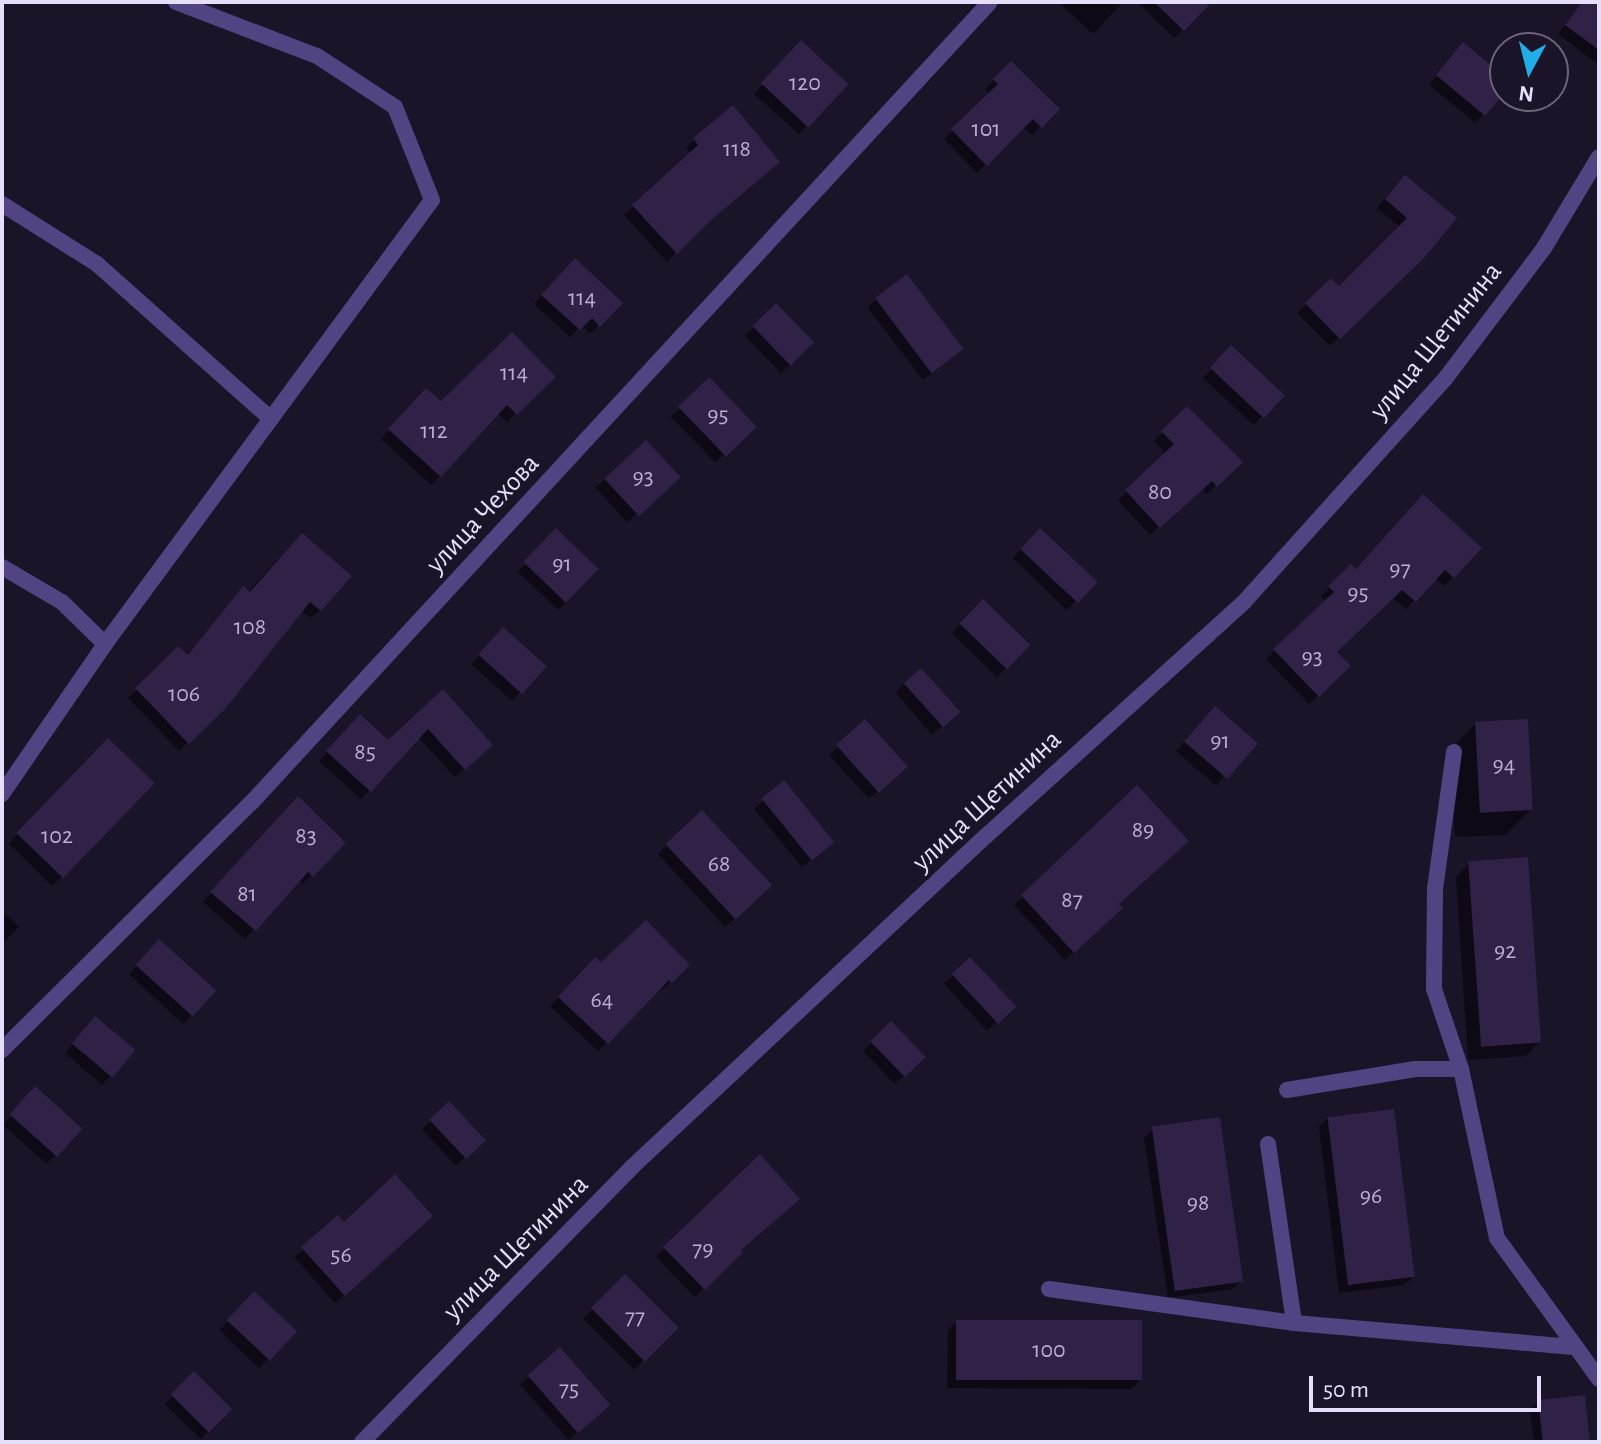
<!DOCTYPE html>
<html>
<head>
<meta charset="utf-8">
<style>
	body { margin:0 }
	#map { position:relative; width:1601px; height:1444px; overflow:hidden; background:#1b1328; font-family:"Alegreya Sans",sans-serif }
	div>[style] { position:absolute }
	[style*='--x'] { left:calc(var(--x)*1px); top:calc(var(--y)*1px); width:calc(var(--w)*1px); rotate:calc(var(--a)*1deg) }
	.shadow>* { inset:0; background:#0007; transform-origin:0 0 }
	.building>* { inset:0; background:#302147; transform-origin:0 0 }
	.service>* { height:16px; margin:-8px; padding:0 8px; transform-origin:8px; border-radius:8px; background:#524482 }
	.minor>* { height:16px; margin:-8px; padding:0 8px; transform-origin:8px; border-radius:8px; background:#524482 }
	span { translate:-50% -50%; white-space:nowrap; text-align:center; line-height:1.15; -webkit-text-stroke:8px #1b1328; paint-order:stroke }
	.number-label { font-size:24px; color:#b9afce }
	.number-label span { -webkit-text-stroke-width:0 }
	.street-label { font-size:28px; color:#e7defb }
	.frame { position:absolute; inset:0; border:4px solid #e7defb; pointer-events:none }
	.north { position:absolute; left:1489px; top:32px; width:80px; height:80px; box-sizing:border-box; background:#1b1328; border:2px solid #6d647c; border-radius:50%; rotate:187deg; font-size:22px; font-weight:700; line-height:32px; text-align:center; color:#e7defb }
	.north::after { content:''; display:block; margin:auto; width:28px; height:36px; background:#1faee7; clip-path:polygon(50% 0,100% 100%,50% 72%,0 100%) }
	.scale { position:absolute; left:1309px; top:1376px; width:232px; height:36px; box-sizing:border-box; border:4px solid #e7defb; border-top:0; padding-left:10px; font-size:24px; line-height:28px; white-space:nowrap; color:#e7defb; -webkit-text-stroke:6px #1b1328; paint-order:stroke }
</style>
</head>
<body>
<div id="map">
	<div class="shadow">
		<div style="clip-path:polygon(1058px 2px,1123px 2px,1093px 34px)"></div>
		<div style="clip-path:polygon(1141px 2px,1210px 2px,1174px 38px,1139px 4px)"></div>
		<div style="clip-path:polygon(1582px 2px,1599px 2px,1599px 65px,1558px 34px)"></div>
		<div style="clip-path:polygon(793px 52px,846px 84px,799px 134px,754px 94px)"></div>
		<div style="clip-path:polygon(1455px 54px,1505px 80px,1505px 89px,1475px 123px,1429px 85px)"></div>
		<div style="clip-path:polygon(1011px 64px,1057px 109px,1032px 135px,1023px 127px,977px 173px,944px 139px,990px 94px,985px 89px)"></div>
		<div style="clip-path:polygon(732px 108px,699px 229px,667px 262px,624px 215px,691px 154px,686px 148px,694px 140px)"></div>
		<div style="clip-path:polygon(1396px 186px,1423px 256px,1330px 346px,1297px 313px,1331px 280px,1339px 288px,1400px 227px,1377px 208px)"></div>
		<div style="clip-path:polygon(566px 269px,620px 303px,590px 334px,582px 325px,570px 337px,534px 304px)"></div>
		<div style="clip-path:polygon(876px 299px,962px 349px,923px 380px,868px 308px)"></div>
		<div style="left:776px;top:306px;width:52px;height:43px;rotate:46deg"></div>
		<div style="left:1231px;top:348px;width:69px;height:41px;rotate:43deg"></div>
		<div style="clip-path:polygon(553px 377px,507px 422px,497px 413px,431px 485px,381px 439px,418px 399px,441px 404px)"></div>
		<div style="left:709px;top:380px;width:64px;height:53px;rotate:46deg"></div>
		<div style="clip-path:polygon(1187px 409px,1240px 462px,1207px 494px,1202px 488px,1150px 535px,1118px 500px,1167px 454px,1154px 441px)"></div>
		<div style="left:646px;top:442px;width:47px;height:68px;rotate:48deg"></div>
		<div style="clip-path:polygon(1414px 506px,1453px 577px,1444px 586px,1435px 578px,1406px 609px,1392px 597px,1334px 652px,1348px 666px,1309px 704px,1266px 659px,1326px 602px,1321px 596px,1351px 566px,1355px 571px)"></div>
		<div style="left:1040px;top:530px;width:75px;height:39px;rotate:44deg"></div>
		<div style="left:556px;top:531px;width:56px;height:56px;rotate:43deg"></div>
		<div style="clip-path:polygon(293px 544px,320px 610px,311px 618px,301px 610px,223px 708px,179px 751px,128px 698px,178px 649px,187px 657px)"></div>
		<div style="left:983px;top:601px;width:63px;height:45px;rotate:44deg"></div>
		<div style="clip-path:polygon(495px 638px,544px 666px,512px 701px,471px 664px)"></div>
		<div style="clip-path:polygon(904px 684px,948px 721px,932px 735px,896px 693px)"></div>
		<div style="clip-path:polygon(443px 692px,482px 753px,455px 777px,418px 737px,361px 799px,319px 761px,351px 725px,388px 743px)"></div>
		<div style="clip-path:polygon(1206px 717px,1224px 777px,1216px 786px,1176px 751px)"></div>
		<div style="clip-path:polygon(864px 722px,896px 774px,869px 799px,829px 755px)"></div>
		<div style="clip-path:polygon(1475px 724px,1531px 809px,1505px 835px,1455px 837px,1450px 750px)"></div>
		<div style="left:108px;top:741px;width:61px;height:143px;rotate:44deg"></div>
		<div style="clip-path:polygon(784px 783px,823px 850px,802px 867px,754px 809px)"></div>
		<div style="clip-path:polygon(1137px 788px,1112px 917px,1065px 960px,1014px 905px)"></div>
		<div style="clip-path:polygon(290px 807px,343px 843px,303px 884px,298px 880px,245px 939px,203px 902px)"></div>
		<div style="clip-path:polygon(667px 845px,761px 895px,725px 927px,658px 854px)"></div>
		<div style="clip-path:polygon(1469px 863px,1539px 1042px,1526px 1056px,1468px 1060px,1456px 877px)"></div>
		<div style="clip-path:polygon(2px 910px,19px 927px,2px 944px)"></div>
		<div style="clip-path:polygon(150px 951px,213px 991px,183px 1024px,129px 974px)"></div>
		<div style="clip-path:polygon(595px 960px,601px 965px,687px 965px,662px 990px,659px 988px,598px 1051px,550px 1006px)"></div>
		<div style="left:970px;top:960px;width:64px;height:35px;rotate:48deg"></div>
		<div style="left:891px;top:1024px;width:46px;height:39px;rotate:46deg"></div>
		<div style="clip-path:polygon(87px 1027px,111px 1076px,102px 1085px,65px 1053px)"></div>
		<div style="left:35px;top:1089px;width:59px;height:48px;rotate:42deg"></div>
		<div style="left:449px;top:1104px;width:50px;height:37px;rotate:47deg"></div>
		<div style="clip-path:polygon(1328px 1118px,1413px 1277px,1404px 1285px,1339px 1293px,1319px 1127px)"></div>
		<div style="clip-path:polygon(1153px 1129px,1242px 1280px,1233px 1289px,1168px 1298px,1144px 1138px)"></div>
		<div style="clip-path:polygon(760px 1157px,740px 1252px,695px 1297px,656px 1257px)"></div>
		<div style="clip-path:polygon(422px 1224px,335px 1303px,294px 1257px,344px 1225px)"></div>
		<div style="left:625px;top:1277px;width:72px;height:59px;rotate:45deg"></div>
		<div style="left:254px;top:1294px;width:55px;height:50px;rotate:44deg"></div>
		<div style="clip-path:polygon(956px 1322px,1140px 1380px,1131px 1389px,947px 1388px,948px 1331px)"></div>
		<div style="left:194px;top:1374px;width:50px;height:42px;rotate:44deg"></div>
		<div style="clip-path:polygon(529px 1377px,599px 1413px,569px 1440px,520px 1385px)"></div>
		<div style="clip-path:polygon(1539px 1401px,1588px 1442px,1534px 1442px,1530px 1410px)"></div>
	</div>
	<div class="building">
		<div style="clip-path:polygon(1154px 2px,1212px 2px,1184px 31px)"></div>
		<div style="clip-path:polygon(1582px 2px,1599px 2px,1599px 50px,1565px 25px)"></div>
		<div style="left:801px;top:40px;width:65px;height:59px;rotate:43deg"></div>
		<div style="clip-path:polygon(1463px 42px,1505px 77px,1505px 92px,1485px 116px,1436px 75px)"></div>
		<div style="clip-path:polygon(1011px 61px,1060px 109px,1042px 128px,1033px 119px,987px 166px,951px 129px,998px 84px,993px 79px)"></div>
		<div style="clip-path:polygon(733px 105px,780px 162px,710px 221px,677px 254px,632px 205px,698px 145px,693px 138px)"></div>
		<div style="clip-path:polygon(1405px 175px,1457px 218px,1424px 258px,1340px 339px,1305px 303px,1331px 278px,1339px 286px,1407px 218px,1385px 199px)"></div>
		<div style="clip-path:polygon(575px 258px,623px 303px,600px 327px,592px 318px,580px 330px,541px 295px)"></div>
		<div style="left:907px;top:274px;width:94px;height:40px;rotate:53deg"></div>
		<div style="left:776px;top:303px;width:55px;height:33px;rotate:46deg"></div>
		<div style="clip-path:polygon(512px 332px,556px 377px,517px 415px,507px 405px,441px 477px,388px 429px,426px 388px,441px 401px)"></div>
		<div style="left:1231px;top:345px;width:74px;height:31px;rotate:43deg"></div>
		<div style="left:709px;top:377px;width:69px;height:43px;rotate:46deg"></div>
		<div style="clip-path:polygon(1187px 406px,1243px 462px,1217px 487px,1212px 481px,1160px 528px,1125px 490px,1174px 444px,1161px 431px)"></div>
		<div style="left:646px;top:440px;width:51px;height:57px;rotate:47deg"></div>
		<div style="clip-path:polygon(1423px 494px,1482px 548px,1454px 578px,1445px 570px,1416px 602px,1402px 590px,1337px 652px,1351px 666px,1319px 697px,1273px 649px,1334px 592px,1328px 586px,1351px 564px,1356px 569px)"></div>
		<div style="left:556px;top:528px;width:59px;height:47px;rotate:44deg"></div>
		<div style="left:1040px;top:528px;width:79px;height:29px;rotate:43deg"></div>
		<div style="clip-path:polygon(302px 533px,352px 576px,321px 611px,310px 602px,225px 709px,189px 744px,135px 688px,178px 646px,188px 655px,243px 586px,250px 592px)"></div>
		<div style="left:983px;top:599px;width:66px;height:34px;rotate:44deg"></div>
		<div style="left:503px;top:627px;width:59px;height:37px;rotate:42deg"></div>
		<div style="left:921px;top:668px;width:59px;height:23px;rotate:48deg"></div>
		<div style="clip-path:polygon(443px 689px,493px 745px,465px 770px,428px 729px,371px 792px,326px 751px,360px 714px,388px 740px)"></div>
		<div style="left:1215px;top:706px;width:57px;height:47px;rotate:41deg"></div>
		<div style="left:865px;top:719px;width:64px;height:39px;rotate:48deg"></div>
		<div style="left:1528px;top:719px;width:91px;height:53px;rotate:87deg"></div>
		<div style="left:108px;top:738px;width:65px;height:132px;rotate:44deg"></div>
		<div style="left:784px;top:780px;width:80px;height:29px;rotate:51deg"></div>
		<div style="clip-path:polygon(1137px 785px,1189px 841px,1119px 904px,1123px 908px,1074px 953px,1021px 895px)"></div>
		<div style="clip-path:polygon(298px 796px,346px 843px,313px 877px,308px 872px,256px 931px,210px 892px)"></div>
		<div style="left:702px;top:810px;width:103px;height:50px;rotate:47deg"></div>
		<div style="left:1528px;top:857px;width:186px;height:60px;rotate:86deg"></div>
		<div style="clip-path:polygon(646px 920px,690px 965px,672px 983px,669px 980px,608px 1044px,558px 997px,595px 957px,601px 962px)"></div>
		<div style="left:159px;top:939px;width:77px;height:35px;rotate:42deg"></div>
		<div style="left:970px;top:957px;width:68px;height:25px;rotate:47deg"></div>
		<div style="left:95px;top:1016px;width:53px;height:36px;rotate:40deg"></div>
		<div style="left:891px;top:1021px;width:50px;height:29px;rotate:46deg"></div>
		<div style="left:35px;top:1086px;width:64px;height:38px;rotate:42deg"></div>
		<div style="left:449px;top:1101px;width:54px;height:27px;rotate:47deg"></div>
		<div style="left:1394px;top:1109px;width:169px;height:67px;rotate:83deg"></div>
		<div style="left:1220px;top:1117px;width:166px;height:69px;rotate:82deg"></div>
		<div style="clip-path:polygon(760px 1154px,800px 1199px,741px 1250px,743px 1252px,705px 1290px,663px 1247px)"></div>
		<div style="clip-path:polygon(395px 1174px,433px 1216px,345px 1296px,301px 1247px,338px 1215px,344px 1222px)"></div>
		<div style="left:625px;top:1274px;width:76px;height:48px;rotate:45deg"></div>
		<div style="left:254px;top:1291px;width:59px;height:40px;rotate:43deg"></div>
		<div style="left:956px;top:1320px;width:186px;height:60px"></div>
		<div style="left:560px;top:1347px;width:77px;height:43px;rotate:49deg"></div>
		<div style="left:194px;top:1371px;width:54px;height:33px;rotate:45deg"></div>
		<div style="left:1585px;top:1395px;width:47px;height:47px;rotate:84deg"></div>
	</div>
	<div class="service">
		<div style="--x:176;--y:2;--w:151;--a:21"></div>
		<div style="--x:317;--y:56;--w:93;--a:33.2"></div>
		<div style="--x:395;--y:107;--w:100;--a:68.3"></div>
		<div style="--x:2;--y:204;--w:112;--a:32.3"></div>
		<div style="--x:97;--y:264;--w:233;--a:41.7"></div>
		<div style="--x:2;--y:567;--w:69;--a:30.3"></div>
		<div style="--x:62;--y:602;--w:60;--a:44.3"></div>
		<div style="--x:1454;--y:752;--w:138;--a:97.9"></div>
		<div style="--x:1435;--y:889;--w:100;--a:90.6"></div>
		<div style="--x:1434;--y:989;--w:84;--a:71.4"></div>
		<div style="--x:1287;--y:1090;--w:130;--a:-9.3"></div>
		<div style="--x:1415;--y:1069;--w:46;--a:0"></div>
		<div style="--x:1461;--y:1069;--w:173;--a:78"></div>
		<div style="--x:1497;--y:1238;--w:174;--a:54.1"></div>
		<div style="--x:1268;--y:1144;--w:181;--a:81.7"></div>
		<div style="--x:1049;--y:1289;--w:247;--a:7.9"></div>
		<div style="--x:1294;--y:1323;--w:283;--a:4.9"></div>
	</div>
	<div class="minor">
		<div style="--x:2;--y:794;--w:182;--a:-55.5"></div>
		<div style="--x:105;--y:644;--w:551;--a:-53.63"></div>
		<div style="--x:2;--y:1050;--w:352;--a:-44.8"></div>
		<div style="--x:252;--y:802;--w:1088;--a:-47.31"></div>
		<div style="--x:362;--y:1442;--w:384;--a:-45.5"></div>
		<div style="--x:631;--y:1168;--w:486;--a:-43.1"></div>
		<div style="--x:986;--y:836;--w:348;--a:-42.2"></div>
		<div style="--x:1244;--y:602;--w:300;--a:-48"></div>
		<div style="--x:1445;--y:379;--w:164;--a:-52.9"></div>
		<div style="--x:1544;--y:248;--w:106;--a:-58.9"></div>
	</div>
	<div class="number-label">
		<span style="left:805px;top:84px">120</span>
		<span style="left:986px;top:130px">101</span>
		<span style="left:737px;top:150px">118</span>
		<span style="left:582px;top:299px">114</span>
		<span style="left:514px;top:374px">114</span>
		<span style="left:718px;top:416px">95</span>
		<span style="left:434px;top:432px">112</span>
		<span style="left:643px;top:478px">93</span>
		<span style="left:1160px;top:493px">80</span>
		<span style="left:562px;top:565px">91</span>
		<span style="left:1400px;top:570px">97</span>
		<span style="left:1358px;top:594px">95</span>
		<span style="left:250px;top:628px">108</span>
		<span style="left:1312px;top:658px">93</span>
		<span style="left:184px;top:695px">106</span>
		<span style="left:1220px;top:742px">91</span>
		<span style="left:365px;top:753px">85</span>
		<span style="left:1504px;top:766px">94</span>
		<span style="left:1143px;top:831px">89</span>
		<span style="left:57px;top:837px">102</span>
		<span style="left:306px;top:837px">83</span>
		<span style="left:719px;top:865px">68</span>
		<span style="left:247px;top:895px">81</span>
		<span style="left:1072px;top:901px">87</span>
		<span style="left:1505px;top:952px">92</span>
		<span style="left:602px;top:1001px">64</span>
		<span style="left:1371px;top:1197px">96</span>
		<span style="left:1198px;top:1204px">98</span>
		<span style="left:703px;top:1250px">79</span>
		<span style="left:341px;top:1256px">56</span>
		<span style="left:635px;top:1318px">77</span>
		<span style="left:1049px;top:1351px">100</span>
		<span style="left:569px;top:1390px">75</span>
	</div>
	<div class="street-label">
		<span style="left:1436px;top:341px;rotate:-51deg">улица Щетинина</span>
		<span style="left:483px;top:514px;rotate:-47deg">улица Чехова</span>
		<span style="left:987px;top:801px;rotate:-43deg">улица Щетинина</span>
		<span style="left:516px;top:1248px;rotate:-45deg">улица Щетинина</span>
	</div>
	<div class="frame"></div>
	<div class="north">N</div>
	<div class="scale">50 m</div>
</div>
</body>
</html>
